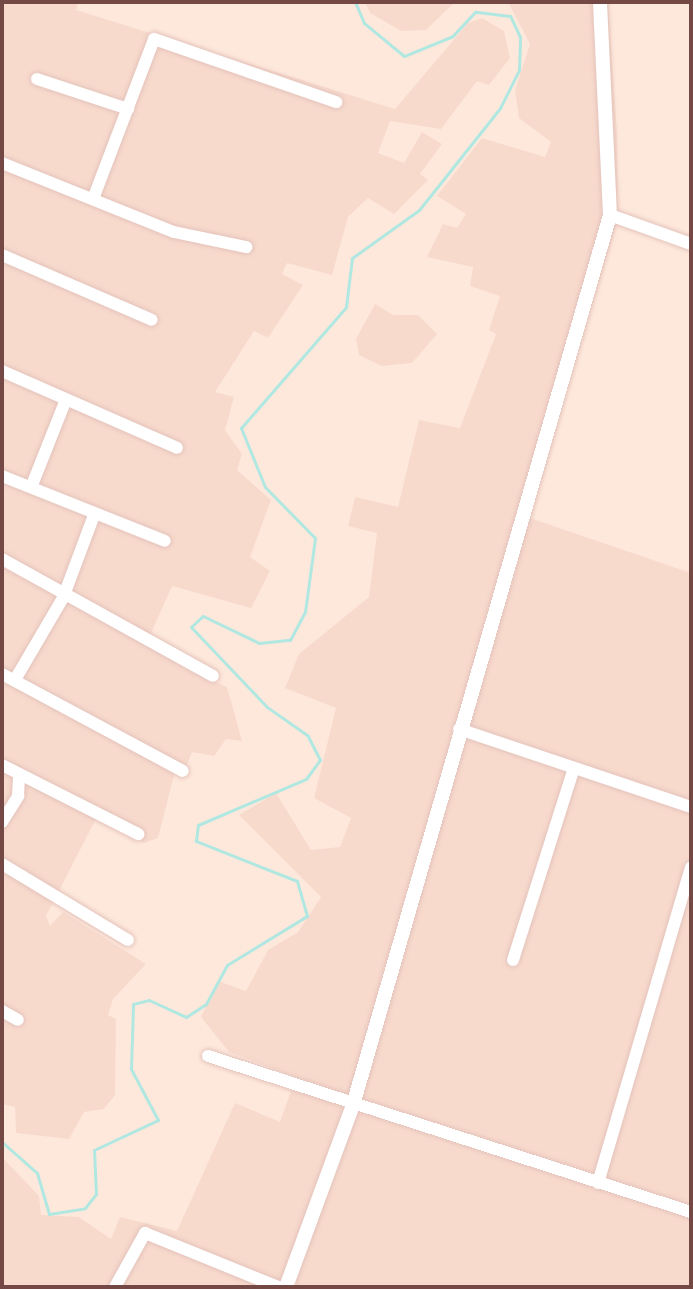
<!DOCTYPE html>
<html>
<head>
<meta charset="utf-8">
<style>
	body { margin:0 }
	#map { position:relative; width:693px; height:1289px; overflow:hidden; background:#fee8dc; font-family:"Nunito Sans",sans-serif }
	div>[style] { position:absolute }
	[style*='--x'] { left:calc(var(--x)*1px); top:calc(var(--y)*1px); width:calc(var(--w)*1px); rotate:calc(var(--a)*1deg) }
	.residential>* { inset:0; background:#f8dacd }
	.stream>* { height:3px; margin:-1.5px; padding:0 1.5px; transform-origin:1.5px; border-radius:1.5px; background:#b0e8e1 }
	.roads { filter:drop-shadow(0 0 2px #e4c3bb) drop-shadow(0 0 2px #e4c3bb) }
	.minor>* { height:12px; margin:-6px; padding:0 6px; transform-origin:6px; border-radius:6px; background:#fff }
	.tertiary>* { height:14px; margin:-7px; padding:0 7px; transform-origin:7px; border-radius:7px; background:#fff }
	span { translate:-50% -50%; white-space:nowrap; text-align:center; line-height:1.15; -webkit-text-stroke:6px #ffede4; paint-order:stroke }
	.frame { position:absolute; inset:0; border:4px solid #744844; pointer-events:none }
</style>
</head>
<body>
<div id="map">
	<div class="residential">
		<div style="clip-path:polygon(2px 2px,78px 2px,76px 10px,395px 109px,468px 23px,482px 18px,504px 31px,510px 58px,489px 85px,477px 81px,441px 129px,390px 121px,378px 153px,404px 163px,422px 132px,442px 144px,420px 174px,428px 180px,394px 214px,368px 198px,348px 217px,332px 275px,287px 263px,282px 274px,303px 285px,268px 338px,254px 331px,215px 392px,234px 397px,225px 430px,242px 454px,237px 470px,271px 500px,250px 557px,270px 571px,251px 608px,172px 586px,148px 640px,184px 656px,183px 668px,227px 687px,242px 741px,226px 739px,214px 756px,192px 752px,185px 770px,176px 767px,158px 838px,144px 843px,97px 817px,46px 916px,50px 926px,63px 912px,146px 964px,113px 999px,108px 1015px,116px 1019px,115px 1095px,104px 1109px,84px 1112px,69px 1139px,16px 1133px,15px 1107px,2px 1104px)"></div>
		<div style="clip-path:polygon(365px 2px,455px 2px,426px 30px,401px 31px,370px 13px)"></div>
		<div style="clip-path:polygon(508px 2px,608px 2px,617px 135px,618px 219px,527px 517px,691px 573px,691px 1287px,2px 1287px,2px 1157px,39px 1196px,41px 1215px,79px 1217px,111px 1239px,120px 1217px,177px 1231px,235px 1103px,280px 1122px,296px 1077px,229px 1052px,201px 1017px,218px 981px,246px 991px,268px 950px,298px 932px,321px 897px,239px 815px,276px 793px,311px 850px,340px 847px,351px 818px,314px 798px,336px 708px,285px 688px,299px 654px,369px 597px,377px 533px,348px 526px,355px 497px,398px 507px,419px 420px,460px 428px,496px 334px,489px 330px,500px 296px,470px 286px,473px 267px,427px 257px,443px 224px,457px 228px,466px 214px,437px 196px,482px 138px,545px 157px,551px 142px,519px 118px,515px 90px,530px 44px)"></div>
		<div style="clip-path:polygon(375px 304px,393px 315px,418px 315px,437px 334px,412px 363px,382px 366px,359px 355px,356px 339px)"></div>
	</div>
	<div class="stream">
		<div style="--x:2;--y:1142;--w:47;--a:41.5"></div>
		<div style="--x:37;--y:1173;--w:43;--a:73.7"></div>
		<div style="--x:49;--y:1214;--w:36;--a:-9"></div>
		<div style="--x:85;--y:1208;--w:18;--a:-52"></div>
		<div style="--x:96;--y:1194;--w:44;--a:-92.6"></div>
		<div style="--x:94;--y:1150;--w:71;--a:-25.1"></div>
		<div style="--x:158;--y:1120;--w:58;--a:-117.9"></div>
		<div style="--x:131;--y:1069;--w:65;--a:-88.2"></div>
		<div style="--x:133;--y:1004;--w:16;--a:-14"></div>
		<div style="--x:149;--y:1000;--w:41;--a:24.7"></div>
		<div style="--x:186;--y:1017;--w:24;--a:-33"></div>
		<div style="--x:206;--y:1004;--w:44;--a:-61.7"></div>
		<div style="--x:227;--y:965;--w:94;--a:-31.5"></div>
		<div style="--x:307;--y:916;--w:36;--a:-106"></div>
		<div style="--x:297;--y:881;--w:109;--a:-158.4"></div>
		<div style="--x:196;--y:841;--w:16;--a:-83"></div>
		<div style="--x:198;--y:825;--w:117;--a:-23.1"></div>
		<div style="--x:306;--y:779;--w:24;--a:-54"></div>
		<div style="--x:320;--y:760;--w:28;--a:-117"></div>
		<div style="--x:307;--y:735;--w:49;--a:-145"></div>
		<div style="--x:267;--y:707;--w:110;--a:-133.5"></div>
		<div style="--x:191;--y:627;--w:16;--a:-43"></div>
		<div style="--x:203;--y:616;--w:62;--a:25.7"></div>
		<div style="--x:259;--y:643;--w:31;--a:-6"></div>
		<div style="--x:290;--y:640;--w:32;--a:-62"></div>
		<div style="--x:305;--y:612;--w:75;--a:-82.3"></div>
		<div style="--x:315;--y:538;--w:71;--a:-134.4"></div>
		<div style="--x:265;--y:487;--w:64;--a:-112.1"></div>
		<div style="--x:241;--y:428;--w:160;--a:-49"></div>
		<div style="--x:346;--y:307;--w:49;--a:-83"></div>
		<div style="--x:352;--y:258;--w:82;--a:-35.6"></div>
		<div style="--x:419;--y:210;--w:130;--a:-51.5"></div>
		<div style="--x:500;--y:108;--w:42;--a:-63.4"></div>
		<div style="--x:519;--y:70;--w:33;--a:-88"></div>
		<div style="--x:520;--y:37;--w:23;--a:-115"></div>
		<div style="--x:510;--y:16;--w:35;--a:-173"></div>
		<div style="--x:475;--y:12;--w:33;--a:133"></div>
		<div style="--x:453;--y:36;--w:53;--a:157.8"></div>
		<div style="--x:404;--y:56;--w:52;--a:-140.5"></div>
		<div style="--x:364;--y:23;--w:23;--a:-113"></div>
	</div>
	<div class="roads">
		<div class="minor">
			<div style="--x:37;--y:79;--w:96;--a:18.2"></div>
			<div style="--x:2;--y:163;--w:185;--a:21.9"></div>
			<div style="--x:174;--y:232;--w:74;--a:11.8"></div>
			<div style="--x:93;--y:199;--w:171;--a:-69.1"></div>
			<div style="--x:154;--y:39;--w:193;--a:19.1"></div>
			<div style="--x:610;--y:215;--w:86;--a:19.7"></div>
			<div style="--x:2;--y:255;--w:163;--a:23.4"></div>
			<div style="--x:2;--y:371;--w:191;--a:23.7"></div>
			<div style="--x:2;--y:476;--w:175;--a:21.7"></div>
			<div style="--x:32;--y:485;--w:89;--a:-68.3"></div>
			<div style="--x:2;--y:559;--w:241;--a:29"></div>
			<div style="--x:2;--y:674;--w:205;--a:28.2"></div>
			<div style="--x:16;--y:678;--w:93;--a:-59.6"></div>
			<div style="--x:63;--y:598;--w:89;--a:-69.5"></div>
			<div style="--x:459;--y:729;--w:245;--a:18.6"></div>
			<div style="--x:2;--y:765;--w:153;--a:26.9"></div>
			<div style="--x:2;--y:822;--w:31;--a:-58"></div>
			<div style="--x:18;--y:796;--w:17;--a:-87"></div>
			<div style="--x:2;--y:864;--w:147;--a:31.1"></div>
			<div style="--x:513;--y:960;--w:201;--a:-72.4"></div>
			<div style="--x:2;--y:1011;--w:18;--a:29"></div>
			<div style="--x:208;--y:1056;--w:508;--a:17.9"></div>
			<div style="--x:598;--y:1183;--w:329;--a:-73.6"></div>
			<div style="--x:115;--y:1287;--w:62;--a:-60.9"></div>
			<div style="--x:145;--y:1233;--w:144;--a:22.1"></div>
		</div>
		<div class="tertiary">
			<div style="--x:286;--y:1287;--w:194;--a:-69.8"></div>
			<div style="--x:353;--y:1105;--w:926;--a:-73.89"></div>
			<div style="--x:610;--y:215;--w:213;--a:-92.7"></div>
		</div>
	</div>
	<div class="frame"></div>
</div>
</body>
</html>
